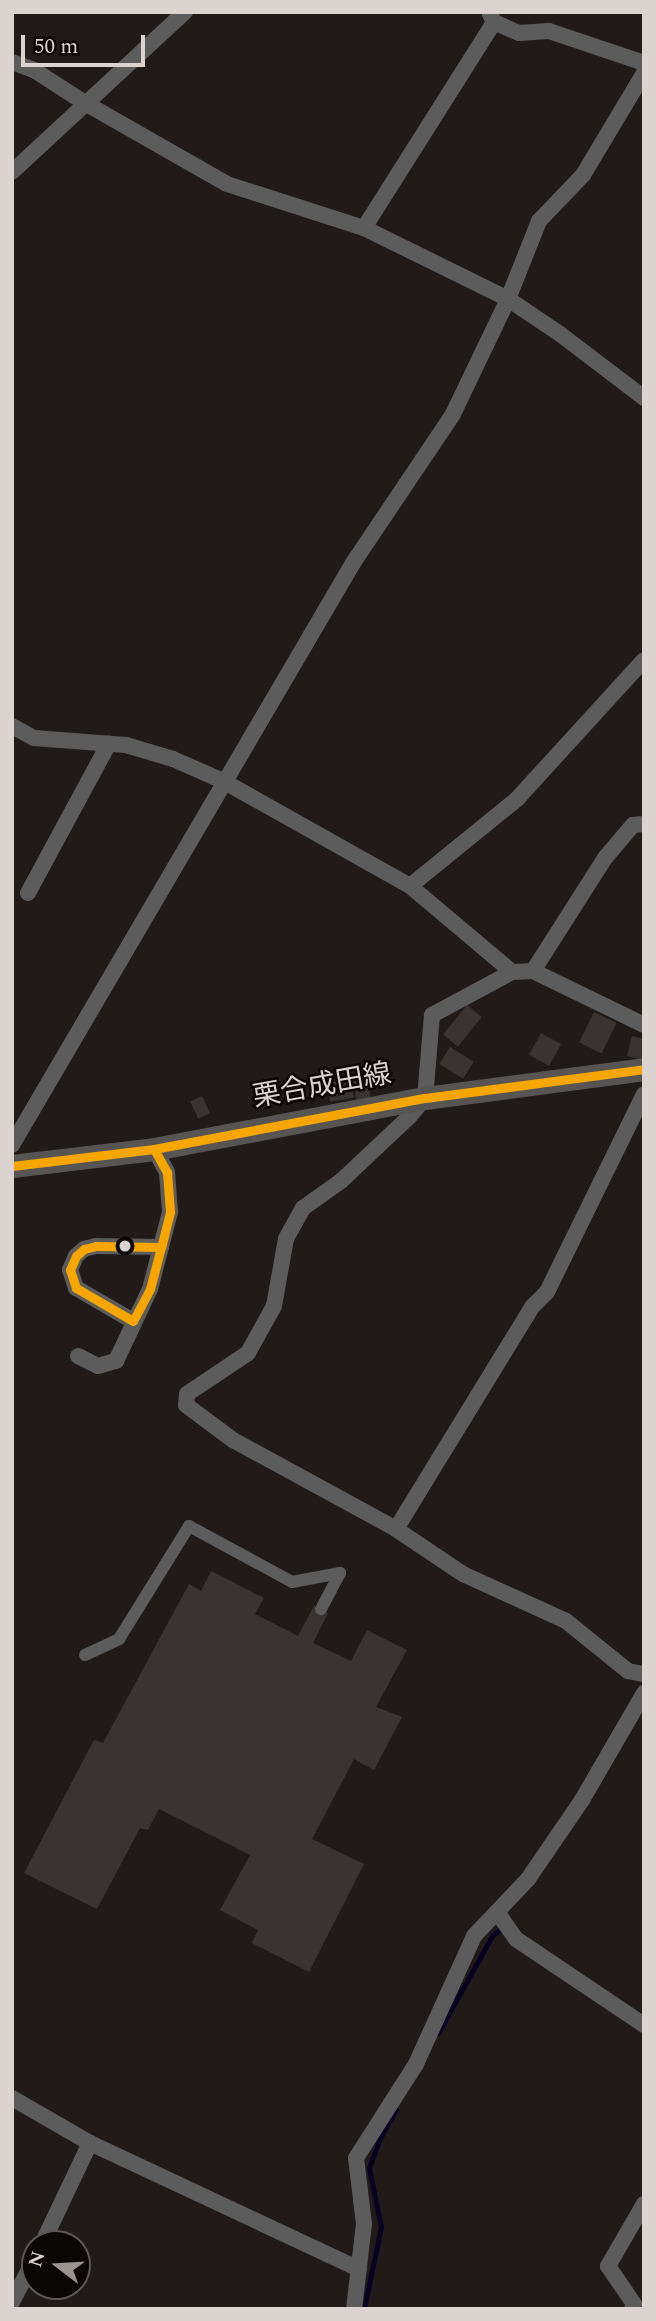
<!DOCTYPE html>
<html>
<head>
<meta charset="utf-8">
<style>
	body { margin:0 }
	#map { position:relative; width:656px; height:2321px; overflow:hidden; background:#201b18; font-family:Spectral,"Noto Sans JP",serif }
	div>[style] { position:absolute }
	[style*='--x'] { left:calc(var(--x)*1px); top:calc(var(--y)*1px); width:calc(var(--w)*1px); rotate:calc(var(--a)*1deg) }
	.stream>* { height:5px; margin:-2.5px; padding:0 2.5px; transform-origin:2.5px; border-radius:2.5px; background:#080222 }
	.building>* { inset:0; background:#393431; transform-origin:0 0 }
	.pedestrian>* { height:12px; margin:-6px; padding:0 6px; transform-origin:6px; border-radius:6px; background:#5c5c5d }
	.minor>* { height:16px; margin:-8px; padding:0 8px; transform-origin:8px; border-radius:8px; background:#5c5c5d }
	.secondary>* { height:23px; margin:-11.5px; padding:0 11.5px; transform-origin:11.5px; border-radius:11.5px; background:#565554 }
	.bus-1>* { height:9px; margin:-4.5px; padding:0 4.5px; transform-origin:4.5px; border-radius:4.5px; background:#f7a600 }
	.dots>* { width:19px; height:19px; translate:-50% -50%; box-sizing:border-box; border:4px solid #0a0605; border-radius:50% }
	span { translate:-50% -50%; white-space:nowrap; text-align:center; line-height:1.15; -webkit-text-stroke:5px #0a0605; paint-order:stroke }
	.street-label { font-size:28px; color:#dbd3cf }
	.frame { position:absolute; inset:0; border:14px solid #dbd3cf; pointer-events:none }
	.north { position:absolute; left:21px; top:2230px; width:70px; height:70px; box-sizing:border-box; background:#0a0605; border:2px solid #5e5856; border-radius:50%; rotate:287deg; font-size:19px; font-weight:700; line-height:28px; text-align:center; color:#dbd3cf }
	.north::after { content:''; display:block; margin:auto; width:24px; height:32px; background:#9a938f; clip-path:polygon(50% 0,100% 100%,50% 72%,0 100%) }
	.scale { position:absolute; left:21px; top:35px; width:124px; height:32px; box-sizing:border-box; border:4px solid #dbd3cf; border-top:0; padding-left:9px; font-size:21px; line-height:24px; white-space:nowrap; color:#dbd3cf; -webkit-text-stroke:5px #0a0605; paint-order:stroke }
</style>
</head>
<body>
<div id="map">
	<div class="stream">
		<div style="--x:438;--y:2033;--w:111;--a:-60.9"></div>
		<div style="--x:492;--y:1936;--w:16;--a:-40"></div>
		<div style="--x:364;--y:2309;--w:84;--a:-78.3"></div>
		<div style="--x:381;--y:2227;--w:60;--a:-101.5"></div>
		<div style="--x:369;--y:2168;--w:30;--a:-70"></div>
		<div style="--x:379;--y:2140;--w:35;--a:-61"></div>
	</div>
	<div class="building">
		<div style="left:467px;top:1005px;width:19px;height:38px;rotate:39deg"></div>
		<div style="left:594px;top:1012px;width:25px;height:34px;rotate:26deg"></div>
		<div style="left:541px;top:1033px;width:23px;height:25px;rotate:29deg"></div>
		<div style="clip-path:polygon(632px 1036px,644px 1039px,644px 1060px,627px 1056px)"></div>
		<div style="left:450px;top:1047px;width:28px;height:20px;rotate:32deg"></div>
		<div style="clip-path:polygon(371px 1076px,370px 1097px,356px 1100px,353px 1078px)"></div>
		<div style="left:351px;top:1079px;width:19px;height:24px;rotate:81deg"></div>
		<div style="left:202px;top:1096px;width:19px;height:13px;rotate:65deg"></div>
		<div style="clip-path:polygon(211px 1571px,264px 1598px,255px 1614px,298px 1636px,314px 1606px,328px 1613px,313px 1643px,351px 1661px,367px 1630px,407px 1650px,376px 1707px,402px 1717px,374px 1770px,354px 1759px,312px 1839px,364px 1864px,309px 1972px,252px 1943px,258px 1930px,220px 1910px,250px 1855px,159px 1809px,148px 1830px,140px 1828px,97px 1909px,24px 1873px,94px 1740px,103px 1743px,189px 1584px,201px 1591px)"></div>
	</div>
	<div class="pedestrian">
		<div style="--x:321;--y:1609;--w:41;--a:-62.2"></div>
		<div style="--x:85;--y:1655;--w:38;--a:-25"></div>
		<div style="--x:119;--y:1639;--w:133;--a:-58.2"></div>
		<div style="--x:189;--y:1526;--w:117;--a:28.5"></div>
		<div style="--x:292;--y:1582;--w:49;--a:-10.6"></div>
	</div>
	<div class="minor">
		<div style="--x:490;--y:14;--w:9;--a:63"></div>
		<div style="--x:494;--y:22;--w:27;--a:24"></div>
		<div style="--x:519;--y:33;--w:30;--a:-4"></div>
		<div style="--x:549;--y:31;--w:100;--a:18.6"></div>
		<div style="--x:12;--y:62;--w:23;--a:20"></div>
		<div style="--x:34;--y:70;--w:61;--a:32.9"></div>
		<div style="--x:85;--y:103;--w:163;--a:29.7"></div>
		<div style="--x:227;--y:184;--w:144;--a:17.8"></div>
		<div style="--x:364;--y:228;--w:161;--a:26.2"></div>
		<div style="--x:508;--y:299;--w:63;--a:33.9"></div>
		<div style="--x:560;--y:334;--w:106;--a:37.3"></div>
		<div style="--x:12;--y:172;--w:236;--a:-42.8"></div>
		<div style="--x:364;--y:228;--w:244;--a:-57.7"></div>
		<div style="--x:12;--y:726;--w:25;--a:29"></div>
		<div style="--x:34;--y:738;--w:92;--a:4.4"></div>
		<div style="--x:126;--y:745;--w:49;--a:16.6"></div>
		<div style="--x:173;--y:759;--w:55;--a:23.7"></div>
		<div style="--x:223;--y:781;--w:214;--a:29.3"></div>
		<div style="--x:410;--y:886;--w:133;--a:40.1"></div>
		<div style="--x:644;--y:824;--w:11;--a:175"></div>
		<div style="--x:633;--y:825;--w:43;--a:130.3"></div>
		<div style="--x:605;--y:858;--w:134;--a:122.5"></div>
		<div style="--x:533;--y:971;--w:21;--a:177"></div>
		<div style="--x:512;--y:972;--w:91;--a:151.7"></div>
		<div style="--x:432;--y:1015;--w:83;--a:94.8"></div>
		<div style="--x:425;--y:1098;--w:25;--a:130"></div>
		<div style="--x:409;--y:1117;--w:93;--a:136.7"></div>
		<div style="--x:341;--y:1181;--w:47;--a:144.6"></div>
		<div style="--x:303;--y:1208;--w:35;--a:119"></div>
		<div style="--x:286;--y:1239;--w:68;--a:100.2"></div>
		<div style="--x:274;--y:1306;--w:54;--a:119"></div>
		<div style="--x:248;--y:1353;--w:73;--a:146.1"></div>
		<div style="--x:187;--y:1394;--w:11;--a:95"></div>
		<div style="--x:186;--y:1405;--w:59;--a:36.7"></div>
		<div style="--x:233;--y:1440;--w:186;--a:28.6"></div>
		<div style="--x:396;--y:1529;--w:81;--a:33.9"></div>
		<div style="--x:463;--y:1574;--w:113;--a:24.5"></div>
		<div style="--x:566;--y:1621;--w:80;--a:38.9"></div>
		<div style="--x:628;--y:1671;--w:16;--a:11"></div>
		<div style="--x:410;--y:886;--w:138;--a:-39.1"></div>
		<div style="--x:517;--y:799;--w:188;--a:-47.6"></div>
		<div style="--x:28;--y:893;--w:170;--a:-61.6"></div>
		<div style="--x:533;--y:971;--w:123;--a:25.9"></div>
		<div style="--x:12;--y:1145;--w:675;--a:-59.63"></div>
		<div style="--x:353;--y:563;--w:179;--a:-56.1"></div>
		<div style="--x:453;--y:414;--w:127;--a:-64.4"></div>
		<div style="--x:508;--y:299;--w:84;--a:-68.3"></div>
		<div style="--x:539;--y:221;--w:64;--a:-46.3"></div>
		<div style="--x:583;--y:175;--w:119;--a:-59.1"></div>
		<div style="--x:133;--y:1321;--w:66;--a:-149.9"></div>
		<div style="--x:76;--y:1288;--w:19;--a:-108"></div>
		<div style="--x:70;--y:1270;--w:15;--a:-67"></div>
		<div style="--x:76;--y:1256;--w:11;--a:-41"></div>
		<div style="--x:84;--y:1249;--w:12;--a:-14"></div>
		<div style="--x:96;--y:1246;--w:65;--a:0.9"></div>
		<div style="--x:78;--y:1356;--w:22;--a:27"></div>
		<div style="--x:98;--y:1366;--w:19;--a:-16"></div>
		<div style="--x:116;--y:1361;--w:80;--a:-64.7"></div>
		<div style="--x:150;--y:1289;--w:80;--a:-75.4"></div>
		<div style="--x:170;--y:1212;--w:40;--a:-94.3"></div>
		<div style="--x:167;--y:1172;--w:26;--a:-119"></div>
		<div style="--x:396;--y:1529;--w:260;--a:-58.5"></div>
		<div style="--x:532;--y:1307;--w:21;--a:-45"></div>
		<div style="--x:547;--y:1292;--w:220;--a:-63.9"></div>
		<div style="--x:497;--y:1912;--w:33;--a:55"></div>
		<div style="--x:516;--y:1939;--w:154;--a:33.9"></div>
		<div style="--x:12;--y:2098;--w:90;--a:30"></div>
		<div style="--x:90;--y:2143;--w:297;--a:25.1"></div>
		<div style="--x:42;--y:2244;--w:112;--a:-64.6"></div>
		<div style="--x:12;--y:2302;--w:50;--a:-62.4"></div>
		<div style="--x:354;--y:2309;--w:86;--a:-83.3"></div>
		<div style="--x:364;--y:2224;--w:66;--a:-96.9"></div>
		<div style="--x:356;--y:2158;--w:112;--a:-57.4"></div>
		<div style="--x:416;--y:2064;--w:141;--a:-65.6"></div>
		<div style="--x:474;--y:1936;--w:79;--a:-46.5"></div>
		<div style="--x:528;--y:1879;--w:96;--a:-55.6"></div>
		<div style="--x:582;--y:1800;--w:124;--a:-59.9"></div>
		<div style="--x:632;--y:2309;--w:5;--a:-68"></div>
		<div style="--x:634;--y:2304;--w:46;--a:-124.4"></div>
		<div style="--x:608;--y:2266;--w:72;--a:-59.9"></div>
	</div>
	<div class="secondary">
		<div style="--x:12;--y:1166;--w:143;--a:-6.8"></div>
		<div style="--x:154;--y:1149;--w:276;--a:-10.7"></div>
		<div style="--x:425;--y:1098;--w:221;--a:-7.5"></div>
	</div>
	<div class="bus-1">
		<div style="--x:154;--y:1149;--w:26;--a:61"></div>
		<div style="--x:167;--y:1172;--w:40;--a:85.7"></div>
		<div style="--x:170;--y:1212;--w:36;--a:104"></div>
		<div style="--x:12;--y:1166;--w:143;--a:-6.8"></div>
		<div style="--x:154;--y:1149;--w:276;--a:-10.7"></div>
		<div style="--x:425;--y:1098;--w:221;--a:-7.5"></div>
		<div style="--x:96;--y:1246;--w:65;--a:0.9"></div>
		<div style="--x:161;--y:1247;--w:43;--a:104.7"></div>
		<div style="--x:150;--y:1289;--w:36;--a:118"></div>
		<div style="--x:133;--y:1321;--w:66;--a:-149.9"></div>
		<div style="--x:76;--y:1288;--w:19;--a:-108"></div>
		<div style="--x:70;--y:1270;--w:15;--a:-67"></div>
		<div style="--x:76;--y:1256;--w:11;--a:-41"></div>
		<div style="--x:84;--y:1249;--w:12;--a:-14"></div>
	</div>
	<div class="dots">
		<div style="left:125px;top:1246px;background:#dbd3cf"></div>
	</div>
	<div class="street-label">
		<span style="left:322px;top:1086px;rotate:-10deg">栗合成田線</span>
	</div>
	<div class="frame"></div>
	<div class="north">N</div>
	<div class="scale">50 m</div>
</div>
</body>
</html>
